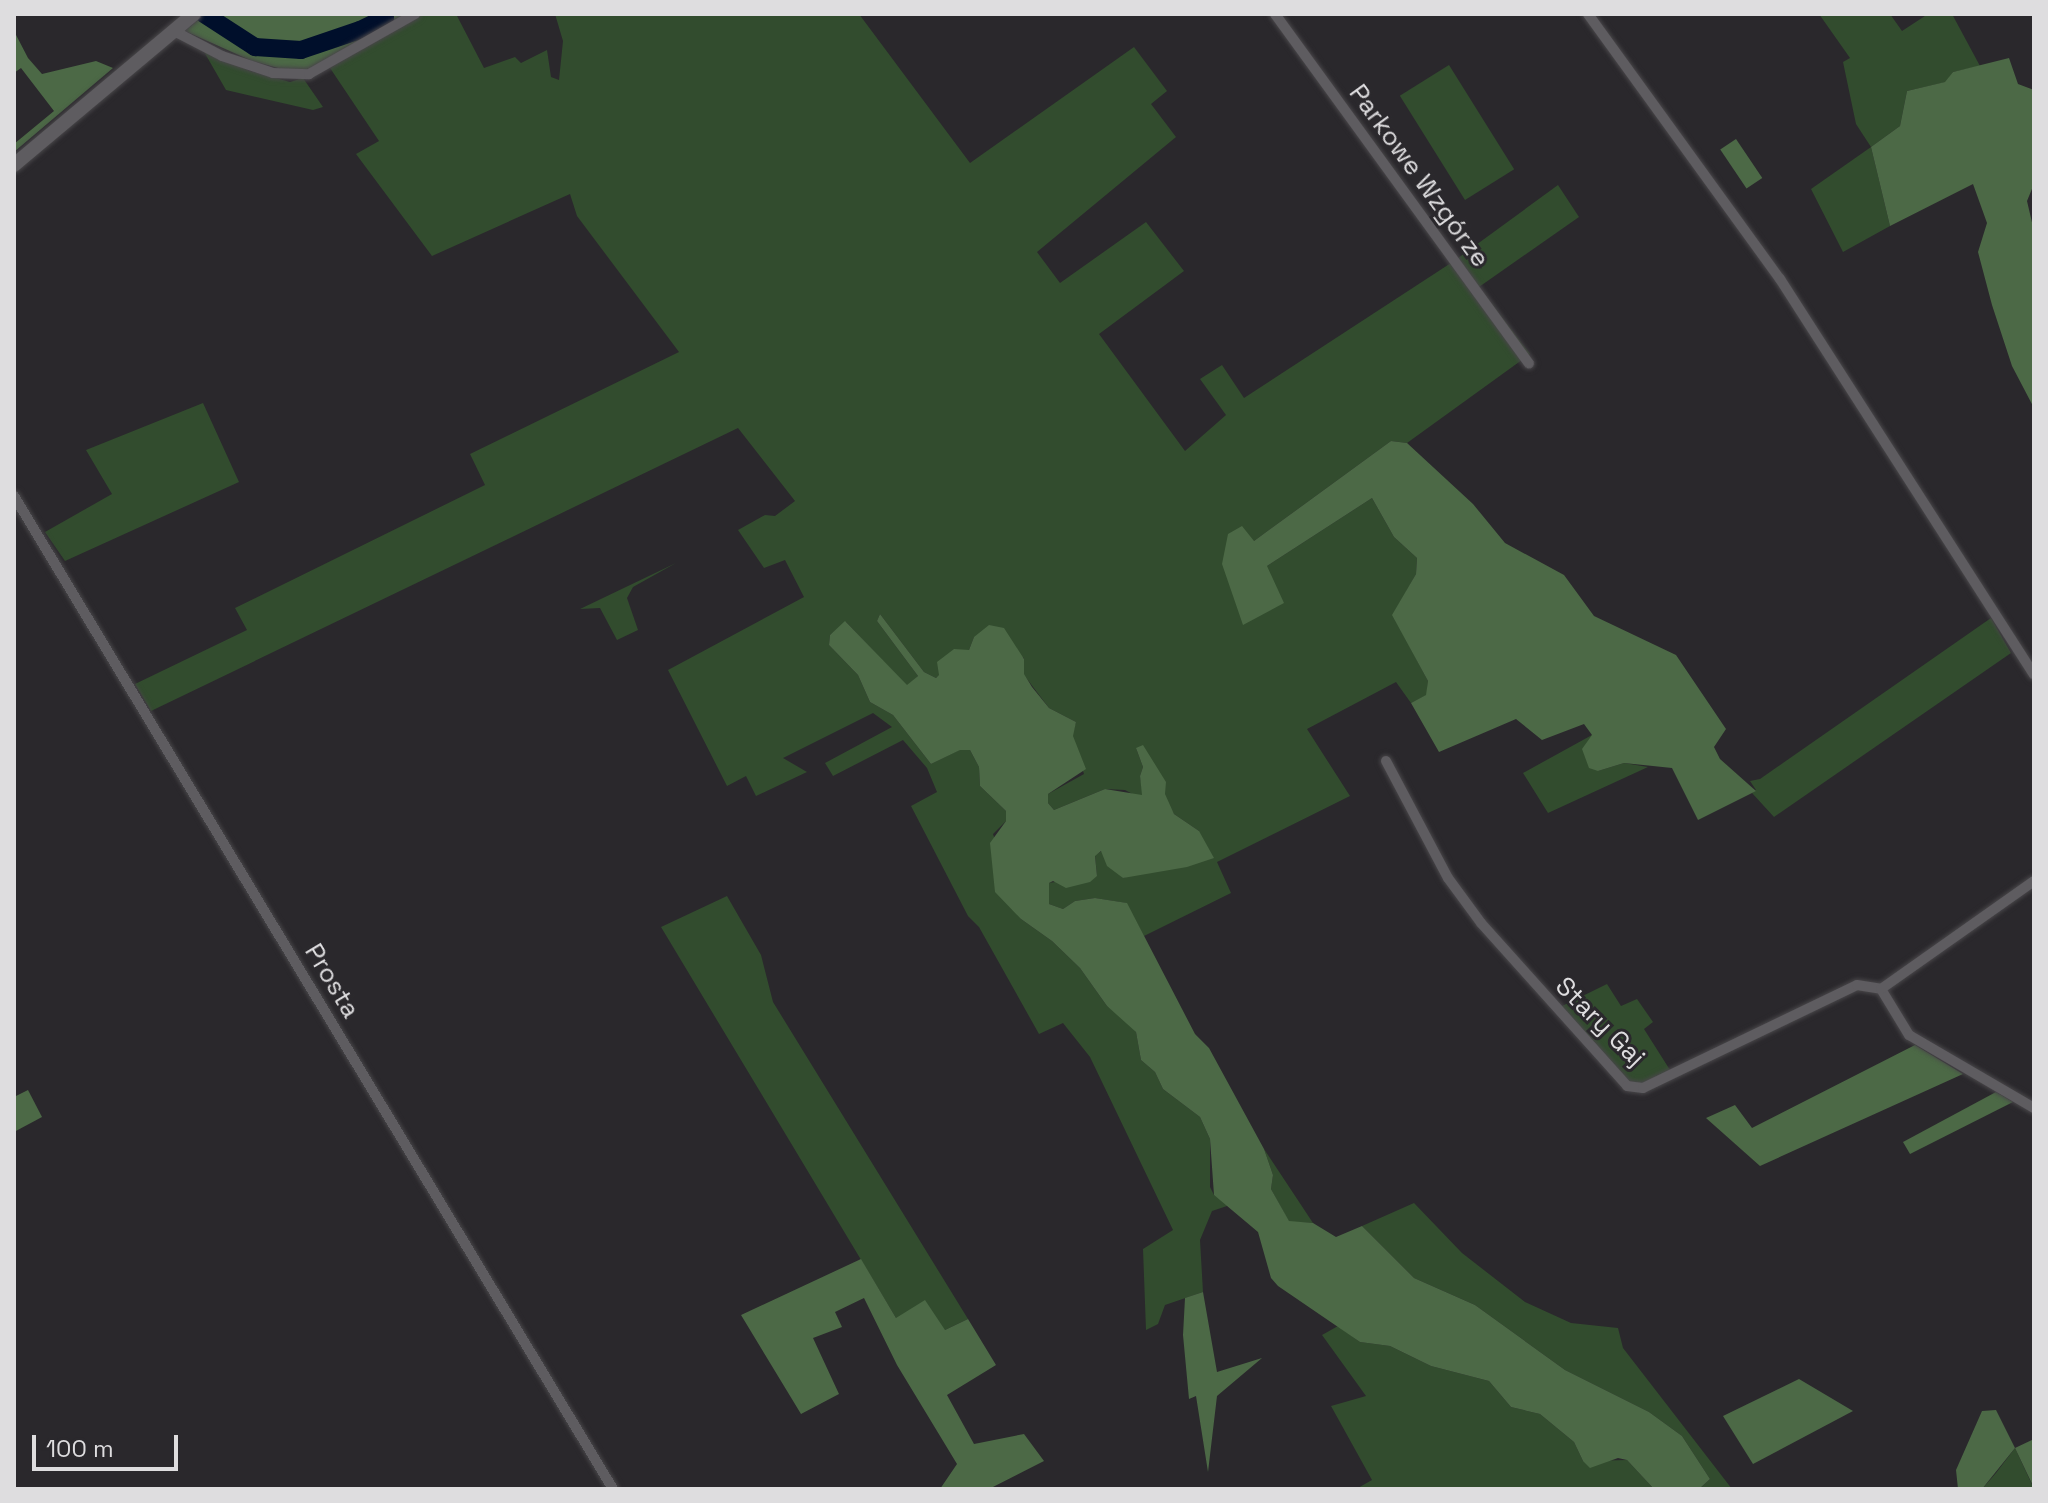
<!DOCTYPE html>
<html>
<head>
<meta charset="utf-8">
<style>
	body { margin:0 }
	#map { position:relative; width:2048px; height:1503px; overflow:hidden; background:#2a282c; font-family:"Space Grotesk",sans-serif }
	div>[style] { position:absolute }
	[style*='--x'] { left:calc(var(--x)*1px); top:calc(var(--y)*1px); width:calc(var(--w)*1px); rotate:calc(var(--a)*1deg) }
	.green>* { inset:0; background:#324c2e; transform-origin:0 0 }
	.forest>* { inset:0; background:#4c6946; transform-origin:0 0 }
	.river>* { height:18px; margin:-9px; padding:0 9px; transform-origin:9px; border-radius:9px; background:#000f2b }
	.roads { filter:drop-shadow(0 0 2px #484649) drop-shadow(0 0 2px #484649) }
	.minor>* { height:10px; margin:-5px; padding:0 5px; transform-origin:5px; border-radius:5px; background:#5e5c60 }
	.tertiary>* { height:14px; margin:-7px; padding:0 7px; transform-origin:7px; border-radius:7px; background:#5e5c60 }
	span { translate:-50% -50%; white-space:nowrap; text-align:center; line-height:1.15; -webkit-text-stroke:6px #2a282c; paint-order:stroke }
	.street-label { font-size:26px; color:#dedddf }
	.frame { position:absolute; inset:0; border:16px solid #dedddf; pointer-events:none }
	.scale { position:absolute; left:32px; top:1435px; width:146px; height:36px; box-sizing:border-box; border:4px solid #dedddf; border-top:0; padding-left:10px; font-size:24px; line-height:28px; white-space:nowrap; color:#dedddf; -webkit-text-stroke:6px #2a282c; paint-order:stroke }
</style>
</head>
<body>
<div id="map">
	<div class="green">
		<div style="clip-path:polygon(423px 14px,456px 14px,484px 68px,515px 57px,521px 63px,547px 50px,551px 77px,559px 80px,563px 41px,555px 14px,859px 14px,970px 163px,1134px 47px,1167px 91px,1151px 104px,1176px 137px,1037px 252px,1060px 283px,1146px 222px,1184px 271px,1099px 334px,1185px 451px,1226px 415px,1200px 379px,1222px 365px,1244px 398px,1454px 261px,1558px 185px,1579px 217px,1479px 287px,1530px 354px,1407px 443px,1391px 441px,1254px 541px,1267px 566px,1372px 498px,1394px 537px,1417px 558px,1416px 574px,1393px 615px,1428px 681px,1427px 695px,1411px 703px,1396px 682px,1307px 729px,1350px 796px,1217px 862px,1231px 893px,1144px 936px,1126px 903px,1095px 898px,1075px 901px,1063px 909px,1049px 904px,1048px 883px,1097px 876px,1095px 855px,1102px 851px,1123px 878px,1137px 873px,1199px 831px,1174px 814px,1136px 748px,1143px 767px,1140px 776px,1143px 795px,1138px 797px,1125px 790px,1105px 789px,1054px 810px,1048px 803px,1048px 794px,1084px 774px,1072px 736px,1076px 722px,1049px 708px,1024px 675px,1024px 658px,974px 637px,969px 650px,936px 678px,924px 672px,880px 614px,877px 621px,918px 676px,907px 686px,846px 622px,830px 635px,829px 645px,858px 675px,870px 702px,893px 715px,931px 764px,959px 750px,970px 750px,979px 767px,980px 786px,1006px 811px,1006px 821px,993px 834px,1021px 919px,1052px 941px,1080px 968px,1107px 1006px,1130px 1024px,1136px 1032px,1141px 1060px,1155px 1072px,1163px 1089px,1200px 1117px,1210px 1139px,1210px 1187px,1214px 1195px,1230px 1205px,1212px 1211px,1200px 1240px,1203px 1292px,1165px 1305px,1158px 1324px,1146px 1330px,1143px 1249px,1173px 1230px,1090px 1057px,1063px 1023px,1039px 1034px,979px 927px,968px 916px,911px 806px,937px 792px,927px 768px,903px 740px,833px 776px,825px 763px,892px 727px,873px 713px,783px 758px,807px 772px,756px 796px,746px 776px,727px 786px,668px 670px,804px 597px,785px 560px,764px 568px,738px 530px,765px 515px,775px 516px,795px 501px,738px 428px,151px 711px,135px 684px,247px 630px,235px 608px,485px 485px,470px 454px,679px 352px,577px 216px,570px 194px,432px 256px,356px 154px,379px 141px,330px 68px)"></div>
		<div style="clip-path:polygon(1819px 14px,1890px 14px,1902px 31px,1928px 14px,1952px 14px,1980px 66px,1953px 72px,1946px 82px,1907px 91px,1900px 126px,1871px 147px,1890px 226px,1843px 252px,1811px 189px,1871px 147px,1856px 124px,1843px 62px,1850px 58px)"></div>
		<div style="clip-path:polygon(203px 50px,250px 71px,290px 82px,303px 78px,323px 107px,313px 110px,226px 90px)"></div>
		<div style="left:1449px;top:65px;width:123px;height:58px;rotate:58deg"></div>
		<div style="clip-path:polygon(203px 403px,239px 482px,65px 561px,45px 532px,112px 494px,86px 450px)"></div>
		<div style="clip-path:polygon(676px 563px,633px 587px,627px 598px,638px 630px,617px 640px,600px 608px,580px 609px)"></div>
		<div style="clip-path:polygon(1991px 618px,2011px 653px,1774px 817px,1752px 793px,1756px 790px,1750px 781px,1760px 779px)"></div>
		<div style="clip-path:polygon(1592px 735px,1598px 771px,1624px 763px,1648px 767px,1548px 813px,1523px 773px)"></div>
		<div style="clip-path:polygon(727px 896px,761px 955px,773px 1002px,968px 1319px,945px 1330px,896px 1318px,661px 927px)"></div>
		<div style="clip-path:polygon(1607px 984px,1621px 1006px,1637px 999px,1653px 1022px,1644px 1029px,1670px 1070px,1640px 1085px,1627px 1082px,1558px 1008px)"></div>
		<div style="clip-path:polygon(1264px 1149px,1313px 1223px,1289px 1222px,1271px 1189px,1273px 1175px)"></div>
		<div style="clip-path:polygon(1414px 1203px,1462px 1253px,1525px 1302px,1571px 1323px,1618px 1328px,1623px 1348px,1732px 1489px,1699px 1489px,1710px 1479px,1682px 1436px,1649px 1412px,1565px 1370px,1475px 1305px,1414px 1278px,1362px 1226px)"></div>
		<div style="clip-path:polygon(1338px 1326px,1360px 1342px,1390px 1346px,1431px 1366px,1489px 1381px,1511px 1407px,1540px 1414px,1574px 1442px,1583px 1461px,1627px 1460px,1654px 1489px,1356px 1489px,1372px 1480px,1331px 1406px,1366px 1396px,1322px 1335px)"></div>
		<div style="clip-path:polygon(2015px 1448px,2034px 1489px,1982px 1489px,1996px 1473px)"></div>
	</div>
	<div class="forest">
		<div style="clip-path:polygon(205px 14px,403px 14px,404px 17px,300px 74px,252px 61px,185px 31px)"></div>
		<div style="clip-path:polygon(14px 31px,28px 58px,42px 74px,96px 61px,113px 68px,14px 152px,14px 144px,54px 111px,21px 68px,14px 73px)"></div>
		<div style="clip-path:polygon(2009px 58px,2018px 84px,2034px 90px,2034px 184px,2027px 201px,2034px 231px,2034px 408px,2012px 366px,1992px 305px,1978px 252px,1987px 223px,1973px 184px,1890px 226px,1871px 147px,1900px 126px,1907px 91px,1945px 82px,1953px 72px)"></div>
		<div style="left:1736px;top:139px;width:47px;height:19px;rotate:56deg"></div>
		<div style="clip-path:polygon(1391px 441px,1407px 443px,1473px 504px,1505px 543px,1564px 575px,1594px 616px,1676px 655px,1726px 729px,1714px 747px,1720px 759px,1756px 791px,1698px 820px,1672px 768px,1624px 763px,1598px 771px,1589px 768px,1582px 749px,1592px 735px,1584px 724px,1542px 740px,1516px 719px,1439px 752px,1411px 703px,1426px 695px,1428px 681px,1392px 615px,1416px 574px,1417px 558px,1394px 537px,1372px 498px,1267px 566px,1284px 603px,1243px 625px,1222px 564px,1228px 534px,1242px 526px,1254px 541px)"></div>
		<div style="clip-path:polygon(880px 614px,924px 672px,936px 678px,939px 675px,937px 662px,954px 649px,969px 650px,974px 637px,989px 625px,1004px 628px,1024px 659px,1024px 674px,1032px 687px,1049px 708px,1076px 722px,1073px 736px,1086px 769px,1048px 794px,1048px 803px,1054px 810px,1105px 789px,1142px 795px,1140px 776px,1143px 767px,1136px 748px,1143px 745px,1166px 782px,1165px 794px,1174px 814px,1199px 831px,1214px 858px,1187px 867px,1123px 878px,1107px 866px,1101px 851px,1095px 856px,1097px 876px,1090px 882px,1066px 888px,1053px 881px,1049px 883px,1049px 904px,1063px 909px,1075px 901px,1095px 898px,1127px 903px,1195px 1034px,1209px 1048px,1264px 1149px,1273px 1175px,1271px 1189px,1289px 1221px,1313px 1223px,1336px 1237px,1362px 1226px,1414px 1278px,1475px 1305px,1565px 1370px,1649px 1412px,1682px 1436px,1710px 1479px,1699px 1489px,1654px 1489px,1627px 1460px,1618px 1458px,1590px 1468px,1583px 1461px,1574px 1442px,1540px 1414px,1511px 1407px,1489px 1381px,1431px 1366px,1390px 1346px,1360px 1342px,1278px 1286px,1271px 1278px,1258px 1232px,1214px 1195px,1210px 1139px,1200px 1117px,1163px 1089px,1155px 1072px,1141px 1060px,1136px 1032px,1107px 1006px,1080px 968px,1052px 941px,1021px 919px,995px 892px,990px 843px,1006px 821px,1006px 811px,980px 786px,979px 767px,970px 750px,960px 750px,931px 764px,893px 715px,870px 702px,858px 675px,829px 645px,830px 635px,845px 621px,907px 685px,918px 676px,877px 621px)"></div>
		<div style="clip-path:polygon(1915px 1045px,1963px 1074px,1760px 1166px,1706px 1118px,1735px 1105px,1752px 1128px)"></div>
		<div style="clip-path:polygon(28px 1090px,42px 1117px,14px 1132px,14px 1097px)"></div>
		<div style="clip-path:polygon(1996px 1092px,2013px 1102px,1910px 1154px,1903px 1142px)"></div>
		<div style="clip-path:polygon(861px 1259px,896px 1318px,925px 1300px,945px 1330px,968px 1319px,996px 1365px,947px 1395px,974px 1444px,1024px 1434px,1044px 1461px,989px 1489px,940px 1489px,957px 1464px,897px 1365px,864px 1298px,835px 1312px,842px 1327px,813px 1338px,839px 1394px,801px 1414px,741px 1315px)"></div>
		<div style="clip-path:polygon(1203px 1292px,1217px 1372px,1262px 1358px,1217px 1396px,1208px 1472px,1196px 1396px,1189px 1399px,1183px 1335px,1185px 1298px)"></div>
		<div style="clip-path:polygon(1799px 1379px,1853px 1411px,1753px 1464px,1723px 1416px)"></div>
		<div style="clip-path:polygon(1996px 1410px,2015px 1448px,2034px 1439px,2034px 1488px,2015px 1448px,1982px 1489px,1958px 1489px,1956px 1470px,1982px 1411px)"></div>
	</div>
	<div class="river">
		<div style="--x:204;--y:14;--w:61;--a:32.9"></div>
		<div style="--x:255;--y:47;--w:46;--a:3.7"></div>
		<div style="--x:301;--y:50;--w:62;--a:-18.7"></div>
		<div style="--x:360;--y:30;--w:28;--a:-26"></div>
		<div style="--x:385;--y:18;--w:4;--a:-90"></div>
	</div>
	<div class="roads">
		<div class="minor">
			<div style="--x:1275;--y:14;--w:432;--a:54"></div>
			<div style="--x:1588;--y:14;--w:327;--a:54.1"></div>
			<div style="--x:1780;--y:279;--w:470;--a:57.3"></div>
			<div style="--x:174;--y:31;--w:54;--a:27.5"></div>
			<div style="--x:222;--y:56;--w:54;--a:18.4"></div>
			<div style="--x:273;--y:73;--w:36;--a:2"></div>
			<div style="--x:309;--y:74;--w:122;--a:-29.5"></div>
			<div style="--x:14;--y:496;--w:1160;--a:58.9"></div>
			<div style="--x:1386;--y:761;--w:132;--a:62.1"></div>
			<div style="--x:1448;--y:878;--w:56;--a:53.7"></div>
			<div style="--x:1481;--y:923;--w:219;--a:48.1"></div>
			<div style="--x:1627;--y:1086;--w:16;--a:7"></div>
			<div style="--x:1643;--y:1088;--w:237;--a:-25.7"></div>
			<div style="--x:1857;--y:985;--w:24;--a:9"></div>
			<div style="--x:1881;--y:989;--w:54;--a:58.7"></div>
			<div style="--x:1909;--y:1035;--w:145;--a:30.3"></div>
			<div style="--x:1881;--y:989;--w:187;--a:-35.2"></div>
		</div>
		<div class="tertiary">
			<div style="--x:14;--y:165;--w:235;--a:-40"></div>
		</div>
	</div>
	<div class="street-label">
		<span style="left:1419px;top:176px;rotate:54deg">Parkowe Wzgórze</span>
		<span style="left:332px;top:981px;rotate:59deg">Prosta</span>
		<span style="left:1600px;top:1022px;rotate:45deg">Stary Gaj</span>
	</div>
	<div class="frame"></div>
	<div class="scale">100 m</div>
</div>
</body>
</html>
